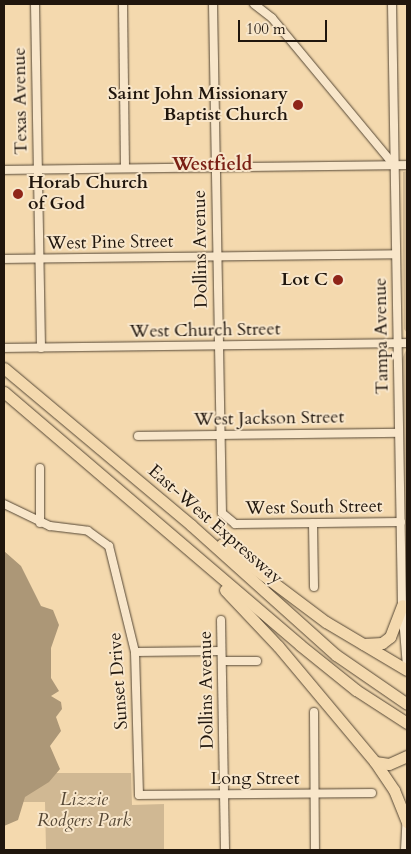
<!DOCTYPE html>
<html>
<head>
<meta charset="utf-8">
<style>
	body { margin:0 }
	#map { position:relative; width:411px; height:854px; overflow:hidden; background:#f4d9ae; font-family:Cardo,serif }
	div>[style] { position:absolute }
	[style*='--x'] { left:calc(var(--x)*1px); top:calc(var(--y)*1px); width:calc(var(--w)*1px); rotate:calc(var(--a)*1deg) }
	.green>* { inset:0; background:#d0b893 }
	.water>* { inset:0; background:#ac9777 }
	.roads { filter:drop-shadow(0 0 1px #554735) drop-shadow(0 0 1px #554735) }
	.minor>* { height:8px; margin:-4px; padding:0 4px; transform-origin:4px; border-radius:4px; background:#f8e6ca }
	.highway>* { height:11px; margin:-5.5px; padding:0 5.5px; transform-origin:5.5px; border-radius:5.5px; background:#f4d9ae }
	.dots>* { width:14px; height:14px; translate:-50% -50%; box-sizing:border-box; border:2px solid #f8e6ca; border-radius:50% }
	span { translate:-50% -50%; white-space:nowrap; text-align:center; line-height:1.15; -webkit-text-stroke:4px #f8e6ca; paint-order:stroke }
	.poi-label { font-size:18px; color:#20160d; font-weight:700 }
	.right { translate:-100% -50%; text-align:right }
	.left { translate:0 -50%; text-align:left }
	.street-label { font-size:18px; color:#20160d }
	.park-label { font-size:18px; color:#554735; font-style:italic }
	.neighbourhood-label { font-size:19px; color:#7a1f14; font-weight:700 }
	.frame { position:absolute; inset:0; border:5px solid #20160d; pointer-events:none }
	.scale { position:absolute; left:238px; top:20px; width:89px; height:22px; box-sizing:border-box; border:2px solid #20160d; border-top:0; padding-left:6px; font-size:15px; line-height:18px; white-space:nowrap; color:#20160d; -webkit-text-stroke:4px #f8e6ca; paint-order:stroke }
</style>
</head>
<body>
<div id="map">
	<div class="green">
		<div style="clip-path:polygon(407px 171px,407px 333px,404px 329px,403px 249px,403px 172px)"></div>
		<div style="clip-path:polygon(407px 348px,407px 618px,402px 359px)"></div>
		<div style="clip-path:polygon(27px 773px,131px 773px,132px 805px,164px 804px,164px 850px,46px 850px,45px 802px,4px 802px)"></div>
	</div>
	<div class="water">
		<div style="clip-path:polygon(4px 551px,21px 566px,41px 606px,53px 610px,59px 625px,51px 648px,51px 678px,59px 691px,51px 696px,61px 702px,62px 709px,56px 717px,61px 731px,50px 746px,60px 769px,49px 782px,25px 797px,18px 820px,4px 826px)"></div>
	</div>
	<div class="roads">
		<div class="minor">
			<div style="--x:35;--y:4;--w:344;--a:89"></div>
			<div style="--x:123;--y:4;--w:164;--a:89.3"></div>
			<div style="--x:213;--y:4;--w:509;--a:88.99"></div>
			<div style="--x:222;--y:513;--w:17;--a:40"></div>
			<div style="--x:235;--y:524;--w:166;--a:-0.7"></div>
			<div style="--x:254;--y:4;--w:23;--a:38"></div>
			<div style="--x:272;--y:18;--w:191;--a:50.3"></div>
			<div style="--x:392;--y:4;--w:601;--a:89.05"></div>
			<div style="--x:402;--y:605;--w:62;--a:85.4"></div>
			<div style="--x:4;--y:170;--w:403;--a:-0.7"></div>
			<div style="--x:4;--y:259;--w:392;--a:-0.7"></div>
			<div style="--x:4;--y:348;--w:403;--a:-0.7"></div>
			<div style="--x:138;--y:436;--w:261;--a:-0.7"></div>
			<div style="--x:40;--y:468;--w:55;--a:90"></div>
			<div style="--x:4;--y:504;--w:51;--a:25.6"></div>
			<div style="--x:50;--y:526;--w:38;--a:7"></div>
			<div style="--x:88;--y:531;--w:26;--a:36"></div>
			<div style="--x:109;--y:546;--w:109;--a:76.2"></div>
			<div style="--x:135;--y:652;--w:143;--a:88.4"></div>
			<div style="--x:139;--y:795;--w:233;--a:-0.5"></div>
			<div style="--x:313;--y:523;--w:64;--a:89.1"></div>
			<div style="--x:221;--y:620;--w:230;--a:89"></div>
			<div style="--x:135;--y:652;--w:86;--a:-0.7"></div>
			<div style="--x:222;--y:661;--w:35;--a:0"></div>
			<div style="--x:314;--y:712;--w:138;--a:89.6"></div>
			<div style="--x:405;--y:850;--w:33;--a:-87"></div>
		</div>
		<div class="highway">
			<div style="--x:4;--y:368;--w:244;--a:40"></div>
			<div style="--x:191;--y:525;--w:195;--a:41.9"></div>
			<div style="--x:336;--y:655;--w:86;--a:34.6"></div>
			<div style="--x:4;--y:392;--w:389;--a:40.5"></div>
			<div style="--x:300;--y:645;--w:72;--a:38.8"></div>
			<div style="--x:356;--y:690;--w:61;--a:32.9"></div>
			<div style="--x:222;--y:544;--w:130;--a:36.9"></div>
			<div style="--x:326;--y:622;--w:94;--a:30.7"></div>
			<div style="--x:225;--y:590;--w:77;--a:46.6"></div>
			<div style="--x:278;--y:646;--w:151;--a:50.1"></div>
			<div style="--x:375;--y:762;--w:34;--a:56"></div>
			<div style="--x:394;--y:790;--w:35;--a:68"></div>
			<div style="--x:363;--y:644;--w:19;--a:-3"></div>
			<div style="--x:382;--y:643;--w:10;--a:-37"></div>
			<div style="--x:390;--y:637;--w:34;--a:-69"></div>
			<div style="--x:375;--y:762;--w:14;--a:8"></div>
			<div style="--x:389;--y:764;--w:20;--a:-24"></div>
		</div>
	</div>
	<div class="dots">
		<div style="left:298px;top:105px;background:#8f2418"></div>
		<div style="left:18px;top:194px;background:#8f2418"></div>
		<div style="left:338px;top:280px;background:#8f2418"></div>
	</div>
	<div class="poi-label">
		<span class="right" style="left:288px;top:105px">Saint John Missionary<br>Baptist Church</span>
		<span class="left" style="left:28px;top:194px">Horab Church<br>of God</span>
		<span class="right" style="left:328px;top:280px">Lot C</span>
	</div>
	<div class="street-label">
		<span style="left:21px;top:101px;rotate:-91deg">Texas Avenue</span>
		<span style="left:110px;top:243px;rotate:-1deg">West Pine Street</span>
		<span style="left:201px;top:249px;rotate:-91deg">Dollins Avenue</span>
		<span style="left:205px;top:331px;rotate:-1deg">West Church Street</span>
		<span style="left:382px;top:336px;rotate:-91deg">Tampa Avenue</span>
		<span style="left:269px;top:419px;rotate:-1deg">West Jackson Street</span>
		<span style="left:314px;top:508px;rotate:-1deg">West South Street</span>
		<span style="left:215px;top:525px;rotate:41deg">East-West Expressway</span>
		<span style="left:119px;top:681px;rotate:-94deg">Sunset Drive</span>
		<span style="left:207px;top:690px;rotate:-91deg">Dollins Avenue</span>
		<span style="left:255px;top:779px">Long Street</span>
	</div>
	<div class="park-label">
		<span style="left:84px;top:811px">Lizzie<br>Rodgers Park</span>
	</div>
	<div class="neighbourhood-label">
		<span style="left:212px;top:165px">Westfield</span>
	</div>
	<div class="frame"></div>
	<div class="scale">100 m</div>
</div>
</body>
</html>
